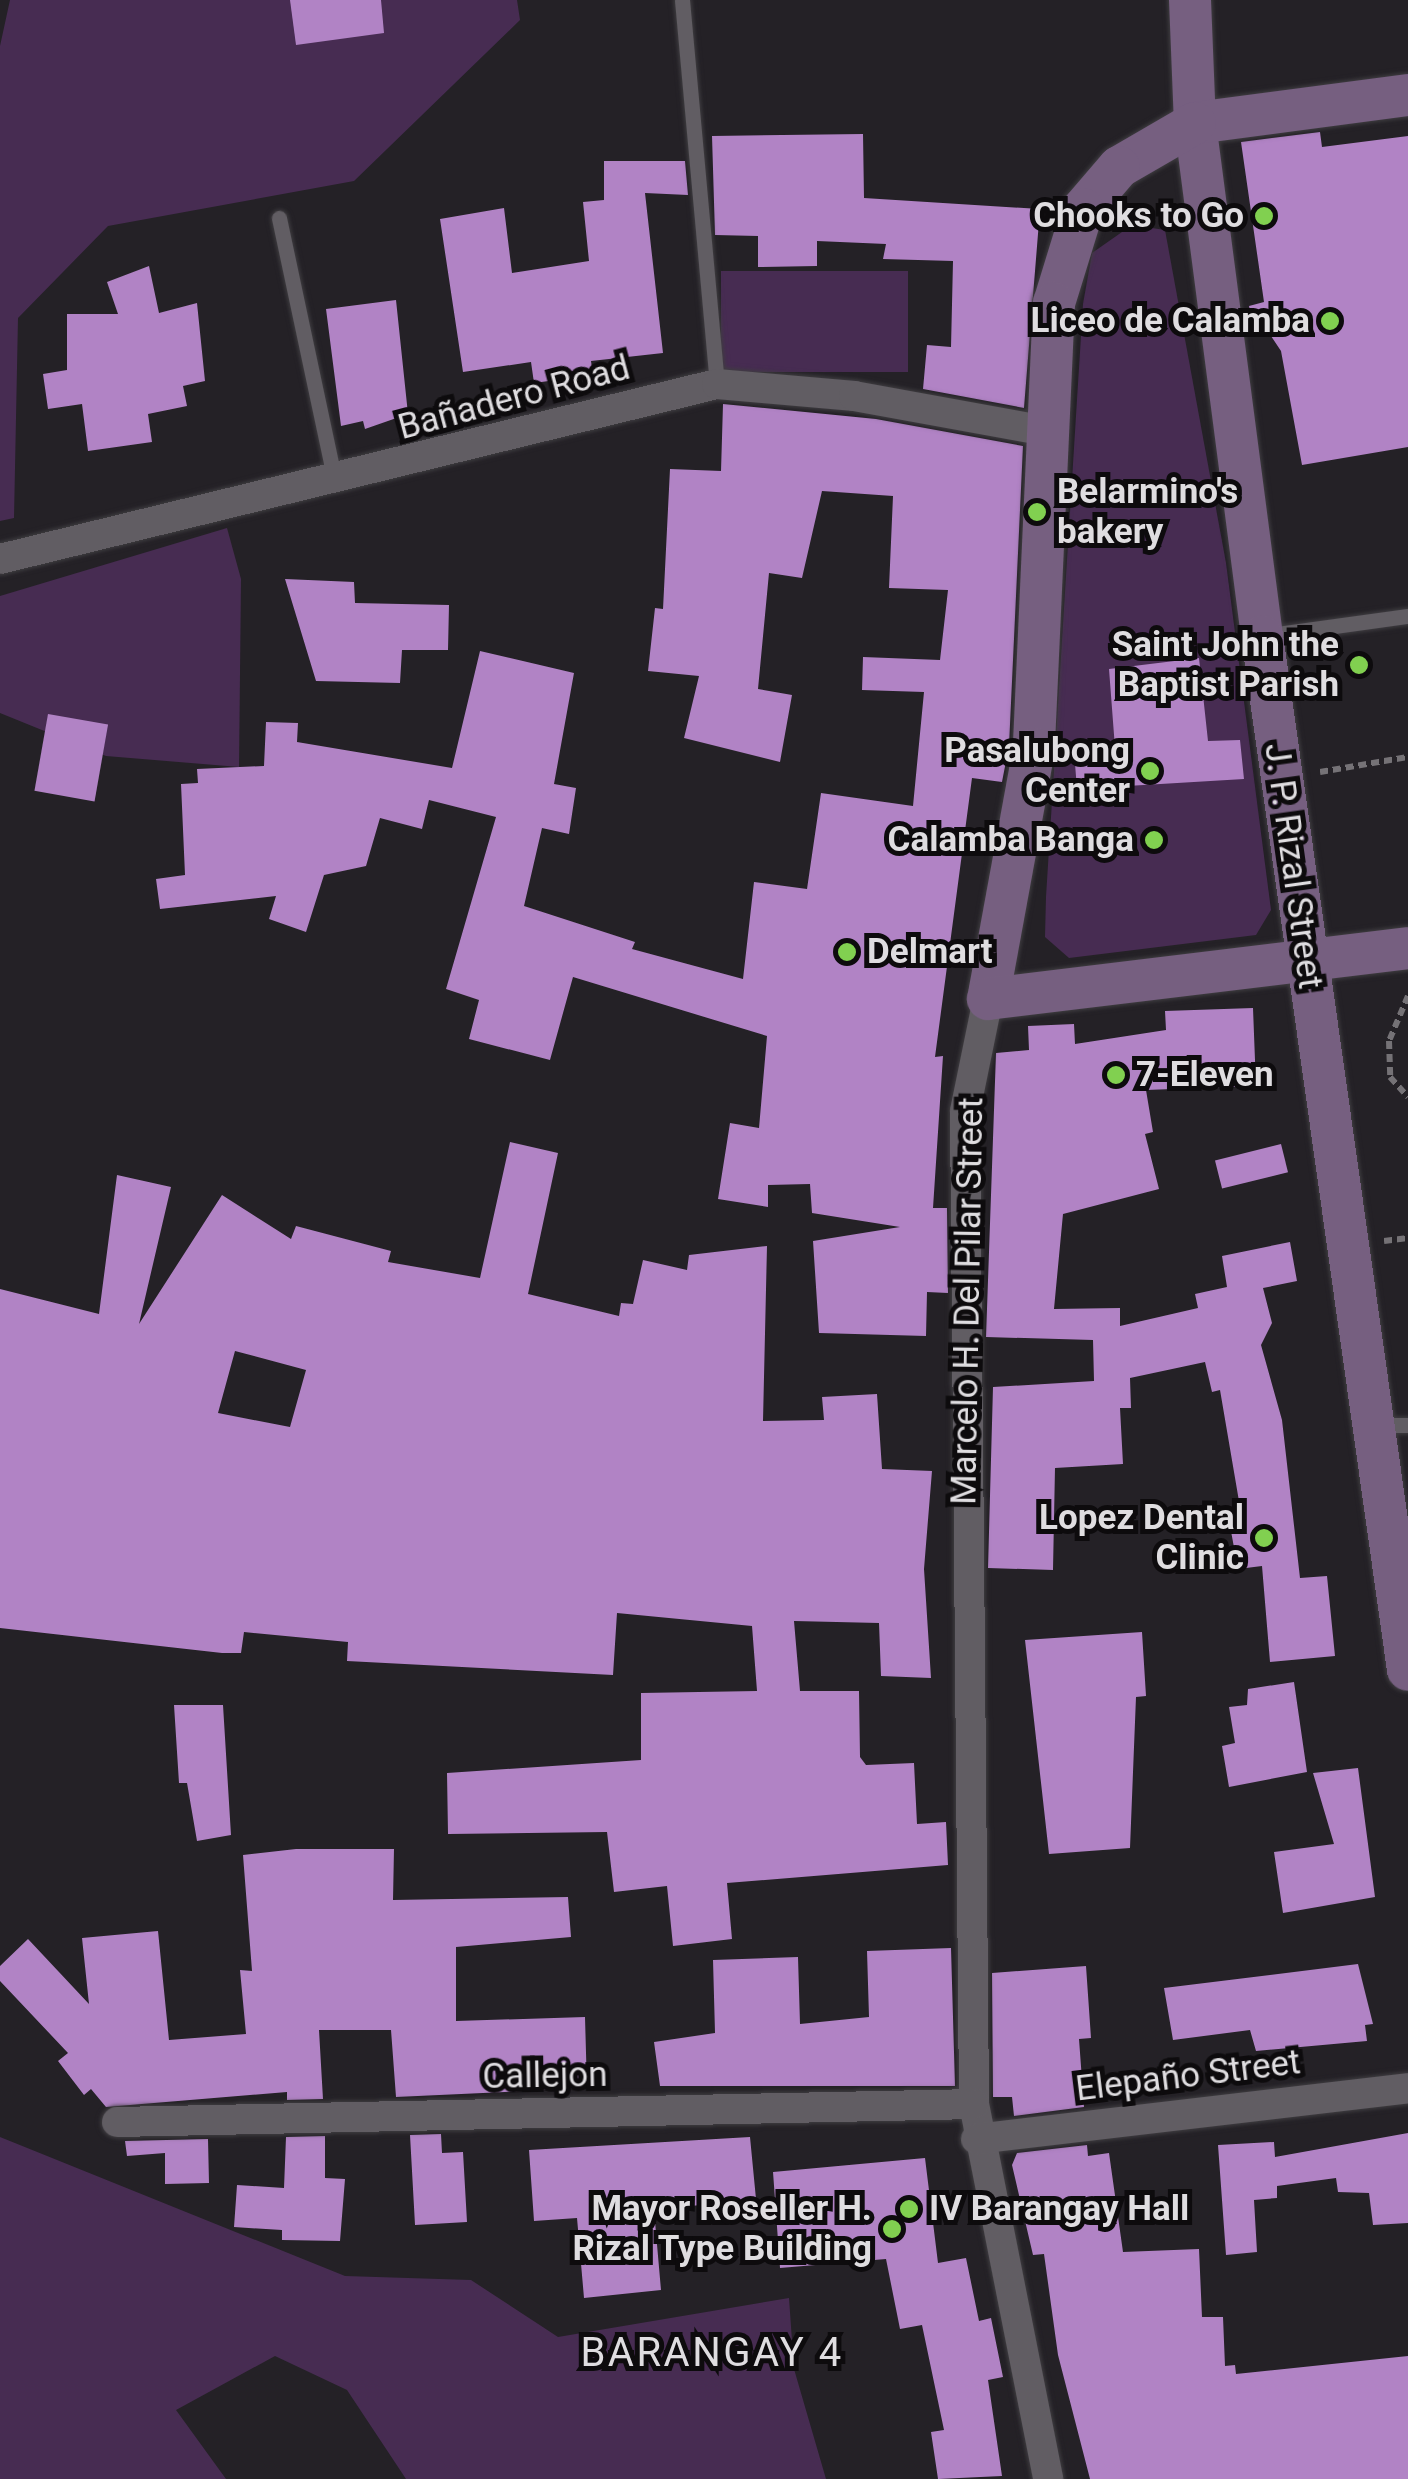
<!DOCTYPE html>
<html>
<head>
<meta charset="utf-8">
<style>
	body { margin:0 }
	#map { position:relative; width:1408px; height:2479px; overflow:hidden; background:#242126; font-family:Roboto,sans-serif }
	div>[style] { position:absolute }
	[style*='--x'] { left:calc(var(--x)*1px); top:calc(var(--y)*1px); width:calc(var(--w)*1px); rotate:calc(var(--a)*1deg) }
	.green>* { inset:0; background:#472c52; transform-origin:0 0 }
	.building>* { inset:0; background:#b183c5; transform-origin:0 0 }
	.path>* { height:6px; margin-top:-3px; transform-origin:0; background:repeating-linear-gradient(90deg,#757276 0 8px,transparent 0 13px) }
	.roads { filter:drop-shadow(0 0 2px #3f3d41) drop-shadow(0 0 2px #3f3d41) }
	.lane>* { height:15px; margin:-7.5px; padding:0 7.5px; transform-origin:7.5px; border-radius:7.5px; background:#615d63 }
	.street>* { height:30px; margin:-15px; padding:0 15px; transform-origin:15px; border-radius:15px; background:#615d63 }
	.secondary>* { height:42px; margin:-21px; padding:0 21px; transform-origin:21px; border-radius:21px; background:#765f80 }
	.dots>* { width:28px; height:28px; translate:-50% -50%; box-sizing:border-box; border:5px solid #0d0b0d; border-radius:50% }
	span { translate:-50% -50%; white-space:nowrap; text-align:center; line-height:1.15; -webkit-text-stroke:10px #0d0b0d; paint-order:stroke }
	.poi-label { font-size:35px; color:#dfdde0; font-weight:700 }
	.right { translate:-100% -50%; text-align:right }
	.left { translate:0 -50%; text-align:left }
	.street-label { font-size:35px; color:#dfdde0 }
	.quarter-label { font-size:40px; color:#dfdde0; letter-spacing:2.5px }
</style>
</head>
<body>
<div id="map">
	<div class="green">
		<div style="clip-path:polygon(10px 0,517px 0,520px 20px,354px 181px,108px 226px,18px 318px,14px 518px,0 521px,0 46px)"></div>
		<div style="clip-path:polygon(1132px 225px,1165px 230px,1226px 563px,1271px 910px,1256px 935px,1069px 958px,1045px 937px,1046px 897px,1083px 304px,1092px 253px)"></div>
		<div style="left:908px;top:271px;width:101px;height:187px;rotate:90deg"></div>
		<div style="clip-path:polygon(227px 528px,241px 579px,239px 767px,106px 756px,0 713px,0 596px)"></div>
		<div style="clip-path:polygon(0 2137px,345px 2276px,471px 2280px,558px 2337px,789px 2298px,794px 2369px,826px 2479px,406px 2479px,347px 2390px,275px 2356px,176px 2410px,226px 2479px,0 2479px)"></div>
	</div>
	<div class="building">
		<div style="clip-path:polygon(290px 0,381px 0,384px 33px,296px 45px)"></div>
		<div style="clip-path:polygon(1320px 132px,1322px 147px,1408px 136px,1408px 447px,1302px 465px,1281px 351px,1269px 333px,1255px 336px,1249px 306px,1264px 302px,1241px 142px)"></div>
		<div style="clip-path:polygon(863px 134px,864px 198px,1040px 209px,1024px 408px,923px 389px,927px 345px,951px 347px,953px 261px,883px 259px,886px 244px,817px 241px,817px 266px,758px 267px,758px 236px,715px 235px,712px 136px)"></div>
		<div style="clip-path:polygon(604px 161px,685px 161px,688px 195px,645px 193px,663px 353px,591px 361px,593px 375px,534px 383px,531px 362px,463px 372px,440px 219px,504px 208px,512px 273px,589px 261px,583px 202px,604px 200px)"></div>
		<div style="clip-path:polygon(149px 266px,159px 313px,197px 303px,205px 381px,183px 386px,187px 406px,148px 414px,152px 442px,88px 451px,82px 404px,48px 409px,43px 374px,67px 370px,67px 314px,118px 314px,107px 282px)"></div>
		<div style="clip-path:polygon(396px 300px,408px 414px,365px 429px,363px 421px,341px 426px,326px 309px)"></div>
		<div style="clip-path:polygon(723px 404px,876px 419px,1023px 446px,1009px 746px,1002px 782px,972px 778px,935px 1057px,943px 1056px,933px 1208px,947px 1208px,948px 1293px,927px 1292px,926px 1336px,819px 1333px,813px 1241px,900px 1227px,812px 1213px,810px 1184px,768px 1185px,768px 1207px,718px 1199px,730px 1123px,759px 1128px,767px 1036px,573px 977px,550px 1060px,469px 1039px,479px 1000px,446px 989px,496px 817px,429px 800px,422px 829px,380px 818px,366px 866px,324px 875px,306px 932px,269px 919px,276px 896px,160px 909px,156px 879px,185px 875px,181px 784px,198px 783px,197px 769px,264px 766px,266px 722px,298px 723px,297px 742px,452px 768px,480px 651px,574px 673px,554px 784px,576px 788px,569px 834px,542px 828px,524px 906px,635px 942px,632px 949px,743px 979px,754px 882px,807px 889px,821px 793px,913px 806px,924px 692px,862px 690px,863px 657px,940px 660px,948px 590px,889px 588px,893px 496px,822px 491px,802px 578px,769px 573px,758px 689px,792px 695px,780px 762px,684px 738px,699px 676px,648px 671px,655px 608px,663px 609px,670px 469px,721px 471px)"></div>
		<div style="clip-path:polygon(285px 579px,354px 582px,355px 603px,449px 605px,448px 650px,402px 650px,400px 683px,316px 681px)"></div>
		<div style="clip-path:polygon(1199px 658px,1208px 741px,1240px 740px,1244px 779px,1077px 789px,1074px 751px,1115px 748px,1109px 669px)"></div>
		<div style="left:48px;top:714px;width:61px;height:78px;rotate:10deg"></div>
		<div style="clip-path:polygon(1253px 1008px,1256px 1086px,1146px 1090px,1153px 1132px,1145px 1134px,1159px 1189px,1063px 1214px,1054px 1309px,1120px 1308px,1120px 1326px,1198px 1308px,1195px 1294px,1227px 1287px,1222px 1256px,1290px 1242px,1297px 1281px,1263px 1288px,1272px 1323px,1261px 1345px,1282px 1420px,1300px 1578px,1327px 1576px,1335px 1656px,1270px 1662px,1262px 1566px,1238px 1569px,1228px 1515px,1241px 1513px,1220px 1390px,1212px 1392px,1205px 1362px,1130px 1378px,1131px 1408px,1120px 1408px,1123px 1464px,1055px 1468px,1053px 1570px,988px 1568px,993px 1387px,1094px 1381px,1093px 1340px,986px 1337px,996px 1053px,1029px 1050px,1028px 1026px,1074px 1024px,1075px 1044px,1166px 1030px,1165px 1011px)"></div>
		<div style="clip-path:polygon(evenodd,510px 1142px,558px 1153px,528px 1294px,619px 1316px,621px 1303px,633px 1304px,643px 1260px,687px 1270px,689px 1255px,767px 1246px,763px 1421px,824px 1420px,822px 1397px,877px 1394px,882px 1469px,932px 1471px,924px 1569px,931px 1678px,881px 1676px,879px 1623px,794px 1621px,800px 1691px,859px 1691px,860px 1757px,866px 1765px,914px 1763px,917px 1824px,946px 1822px,948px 1865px,727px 1883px,732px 1939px,673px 1946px,667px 1886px,614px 1892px,607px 1832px,448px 1834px,447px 1773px,641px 1760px,641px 1693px,757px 1691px,752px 1626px,617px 1613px,613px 1675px,347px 1661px,348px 1642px,244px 1632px,241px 1653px,222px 1653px,0 1628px,0 1289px,99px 1314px,117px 1175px,171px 1187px,139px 1324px,222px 1195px,291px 1239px,296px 1226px,391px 1251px,388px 1262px,480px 1278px,510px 1142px,235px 1351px,306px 1370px,290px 1427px,218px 1413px,235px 1351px)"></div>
		<div style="left:1281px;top:1144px;width:29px;height:68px;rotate:76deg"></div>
		<div style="clip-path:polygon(1142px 1632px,1146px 1696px,1136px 1697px,1130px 1848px,1049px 1854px,1025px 1640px)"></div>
		<div style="clip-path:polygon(1294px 1682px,1307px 1772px,1229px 1787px,1222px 1746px,1235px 1743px,1229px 1707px,1247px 1705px,1248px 1689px)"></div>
		<div style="clip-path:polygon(174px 1705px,223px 1705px,231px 1835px,197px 1841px,187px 1783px,179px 1783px)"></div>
		<div style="clip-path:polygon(1358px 1768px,1375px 1897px,1283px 1913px,1274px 1852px,1334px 1844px,1313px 1773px)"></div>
		<div style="clip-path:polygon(296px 1849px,394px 1849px,393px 1900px,568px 1897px,571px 1937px,456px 1947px,456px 2021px,585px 2017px,587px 2088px,396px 2097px,391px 2030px,319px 2030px,323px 2099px,287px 2100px,287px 2092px,106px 2107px,91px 2089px,84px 2095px,58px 2061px,68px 2053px,0 1981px,0 1966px,28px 1939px,89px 2004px,82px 1938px,158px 1931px,169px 2040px,246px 2034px,240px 1970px,252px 1971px,243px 1855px)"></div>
		<div style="clip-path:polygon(951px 1948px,955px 2086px,660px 2086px,654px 2042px,715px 2033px,713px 1960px,798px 1957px,800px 2024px,869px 2017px,867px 1951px)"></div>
		<div style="clip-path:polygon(1358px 1964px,1373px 2024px,1365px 2025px,1367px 2041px,1256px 2051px,1250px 2030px,1173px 2040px,1164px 1988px)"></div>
		<div style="clip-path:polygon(1086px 1966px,1091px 2038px,1079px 2039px,1084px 2107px,1014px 2116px,1012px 2097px,993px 2097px,992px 1973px)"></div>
		<div style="clip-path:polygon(1408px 2133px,1408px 2223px,1373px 2225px,1369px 2193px,1338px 2192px,1336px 2178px,1277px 2186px,1277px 2198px,1254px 2200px,1257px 2252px,1226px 2255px,1218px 2145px,1274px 2142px,1275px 2157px)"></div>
		<div style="clip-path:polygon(441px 2134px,442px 2153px,463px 2152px,467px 2222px,415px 2225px,410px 2135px)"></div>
		<div style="clip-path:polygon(325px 2136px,325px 2178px,345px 2179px,340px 2241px,282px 2240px,282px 2230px,234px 2227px,237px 2185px,284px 2188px,286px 2137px)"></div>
		<div style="clip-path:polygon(750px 2137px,756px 2199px,654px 2210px,661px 2290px,584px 2298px,577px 2218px,534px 2221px,529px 2150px)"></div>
		<div style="clip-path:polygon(208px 2139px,209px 2183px,165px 2184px,165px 2153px,127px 2156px,125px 2141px)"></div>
		<div style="clip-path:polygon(1087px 2145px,1088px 2156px,1109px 2153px,1123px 2252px,1199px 2249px,1202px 2317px,1223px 2317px,1225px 2366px,1235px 2365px,1236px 2374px,1408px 2356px,1408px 2479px,1090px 2479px,1058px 2355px,1044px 2254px,1033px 2255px,1012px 2165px,1017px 2153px)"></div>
		<div style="clip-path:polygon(925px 2158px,938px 2263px,966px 2258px,979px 2321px,991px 2318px,1003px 2377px,988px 2380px,1002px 2476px,938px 2479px,931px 2432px,944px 2430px,922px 2325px,900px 2329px,886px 2259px,780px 2268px,773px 2172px)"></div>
	</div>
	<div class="path">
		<div style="--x:1320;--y:772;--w:89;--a:-9.7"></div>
		<div style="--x:1408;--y:996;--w:49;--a:112.9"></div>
		<div style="--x:1389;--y:1041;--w:36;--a:88"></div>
		<div style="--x:1390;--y:1077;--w:27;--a:48"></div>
		<div style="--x:1384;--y:1241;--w:24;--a:-7"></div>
	</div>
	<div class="roads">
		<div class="lane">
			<div style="--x:682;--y:0;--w:386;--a:84.8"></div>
			<div style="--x:279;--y:218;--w:270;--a:78"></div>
			<div style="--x:1263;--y:636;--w:146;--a:-7.9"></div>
			<div style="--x:1377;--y:1425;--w:31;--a:0"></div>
		</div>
		<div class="street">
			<div style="--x:0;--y:559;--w:738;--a:-13.72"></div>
			<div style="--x:717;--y:384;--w:138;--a:5"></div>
			<div style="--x:854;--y:396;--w:201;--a:10.3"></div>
			<div style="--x:988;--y:999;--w:114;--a:101.6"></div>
			<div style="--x:965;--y:1111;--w:993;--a:89.48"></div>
			<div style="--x:974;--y:2104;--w:382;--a:78.8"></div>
			<div style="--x:117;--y:2122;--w:857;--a:-1.2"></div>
			<div style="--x:976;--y:2139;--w:435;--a:-6.7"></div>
		</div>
		<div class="secondary">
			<div style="--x:1190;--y:0;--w:123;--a:87.7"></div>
			<div style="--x:1195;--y:123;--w:517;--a:82.56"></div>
			<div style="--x:1262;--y:636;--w:1044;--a:81.96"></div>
			<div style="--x:1408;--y:95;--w:215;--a:172.5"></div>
			<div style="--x:1195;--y:123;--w:88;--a:149.9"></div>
			<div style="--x:1119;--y:167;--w:55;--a:130.6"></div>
			<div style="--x:1083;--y:209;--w:98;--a:107.1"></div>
			<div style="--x:1054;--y:303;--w:446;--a:92.6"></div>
			<div style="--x:1034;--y:749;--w:254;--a:100.4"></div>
			<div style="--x:988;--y:999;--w:423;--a:-6.9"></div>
		</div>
	</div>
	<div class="dots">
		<div style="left:1264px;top:216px;background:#81d050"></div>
		<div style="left:1330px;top:321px;background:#81d050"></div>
		<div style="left:1037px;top:512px;background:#81d050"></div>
		<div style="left:1359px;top:665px;background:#81d050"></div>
		<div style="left:1150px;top:771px;background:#81d050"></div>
		<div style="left:1154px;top:840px;background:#81d050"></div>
		<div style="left:847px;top:952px;background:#81d050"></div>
		<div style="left:1116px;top:1075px;background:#81d050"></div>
		<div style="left:1264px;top:1538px;background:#81d050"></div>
		<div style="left:909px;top:2209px;background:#81d050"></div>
		<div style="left:892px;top:2229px;background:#81d050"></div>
	</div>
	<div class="poi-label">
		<span class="right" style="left:1244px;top:216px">Chooks to Go</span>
		<span class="right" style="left:1310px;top:321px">Liceo de Calamba</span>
		<span class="left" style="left:1057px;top:512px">Belarmino's<br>bakery</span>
		<span class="right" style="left:1339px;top:665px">Saint John the<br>Baptist Parish</span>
		<span class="right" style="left:1130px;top:771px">Pasalubong<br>Center</span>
		<span class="right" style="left:1134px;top:840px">Calamba Banga</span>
		<span class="left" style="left:867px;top:952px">Delmart</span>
		<span class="left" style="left:1136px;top:1075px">7-Eleven</span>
		<span class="right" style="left:1244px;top:1538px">Lopez Dental<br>Clinic</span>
		<span class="right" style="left:872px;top:2229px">Mayor Roseller H.<br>Rizal Type Building</span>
		<span class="left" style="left:929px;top:2209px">IV Barangay Hall</span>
	</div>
	<div class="street-label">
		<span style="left:514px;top:398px;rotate:-15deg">Bañadero Road</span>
		<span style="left:1293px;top:866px;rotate:82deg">J. P. Rizal Street</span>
		<span style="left:968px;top:1301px;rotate:-89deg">Marcelo H. Del Pilar Street</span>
		<span style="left:545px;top:2076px;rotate:-1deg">Callejon</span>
		<span style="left:1188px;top:2076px;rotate:-7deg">Elepaño Street</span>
	</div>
	<div class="quarter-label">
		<span style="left:712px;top:2353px">BARANGAY 4</span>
	</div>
</div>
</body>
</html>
